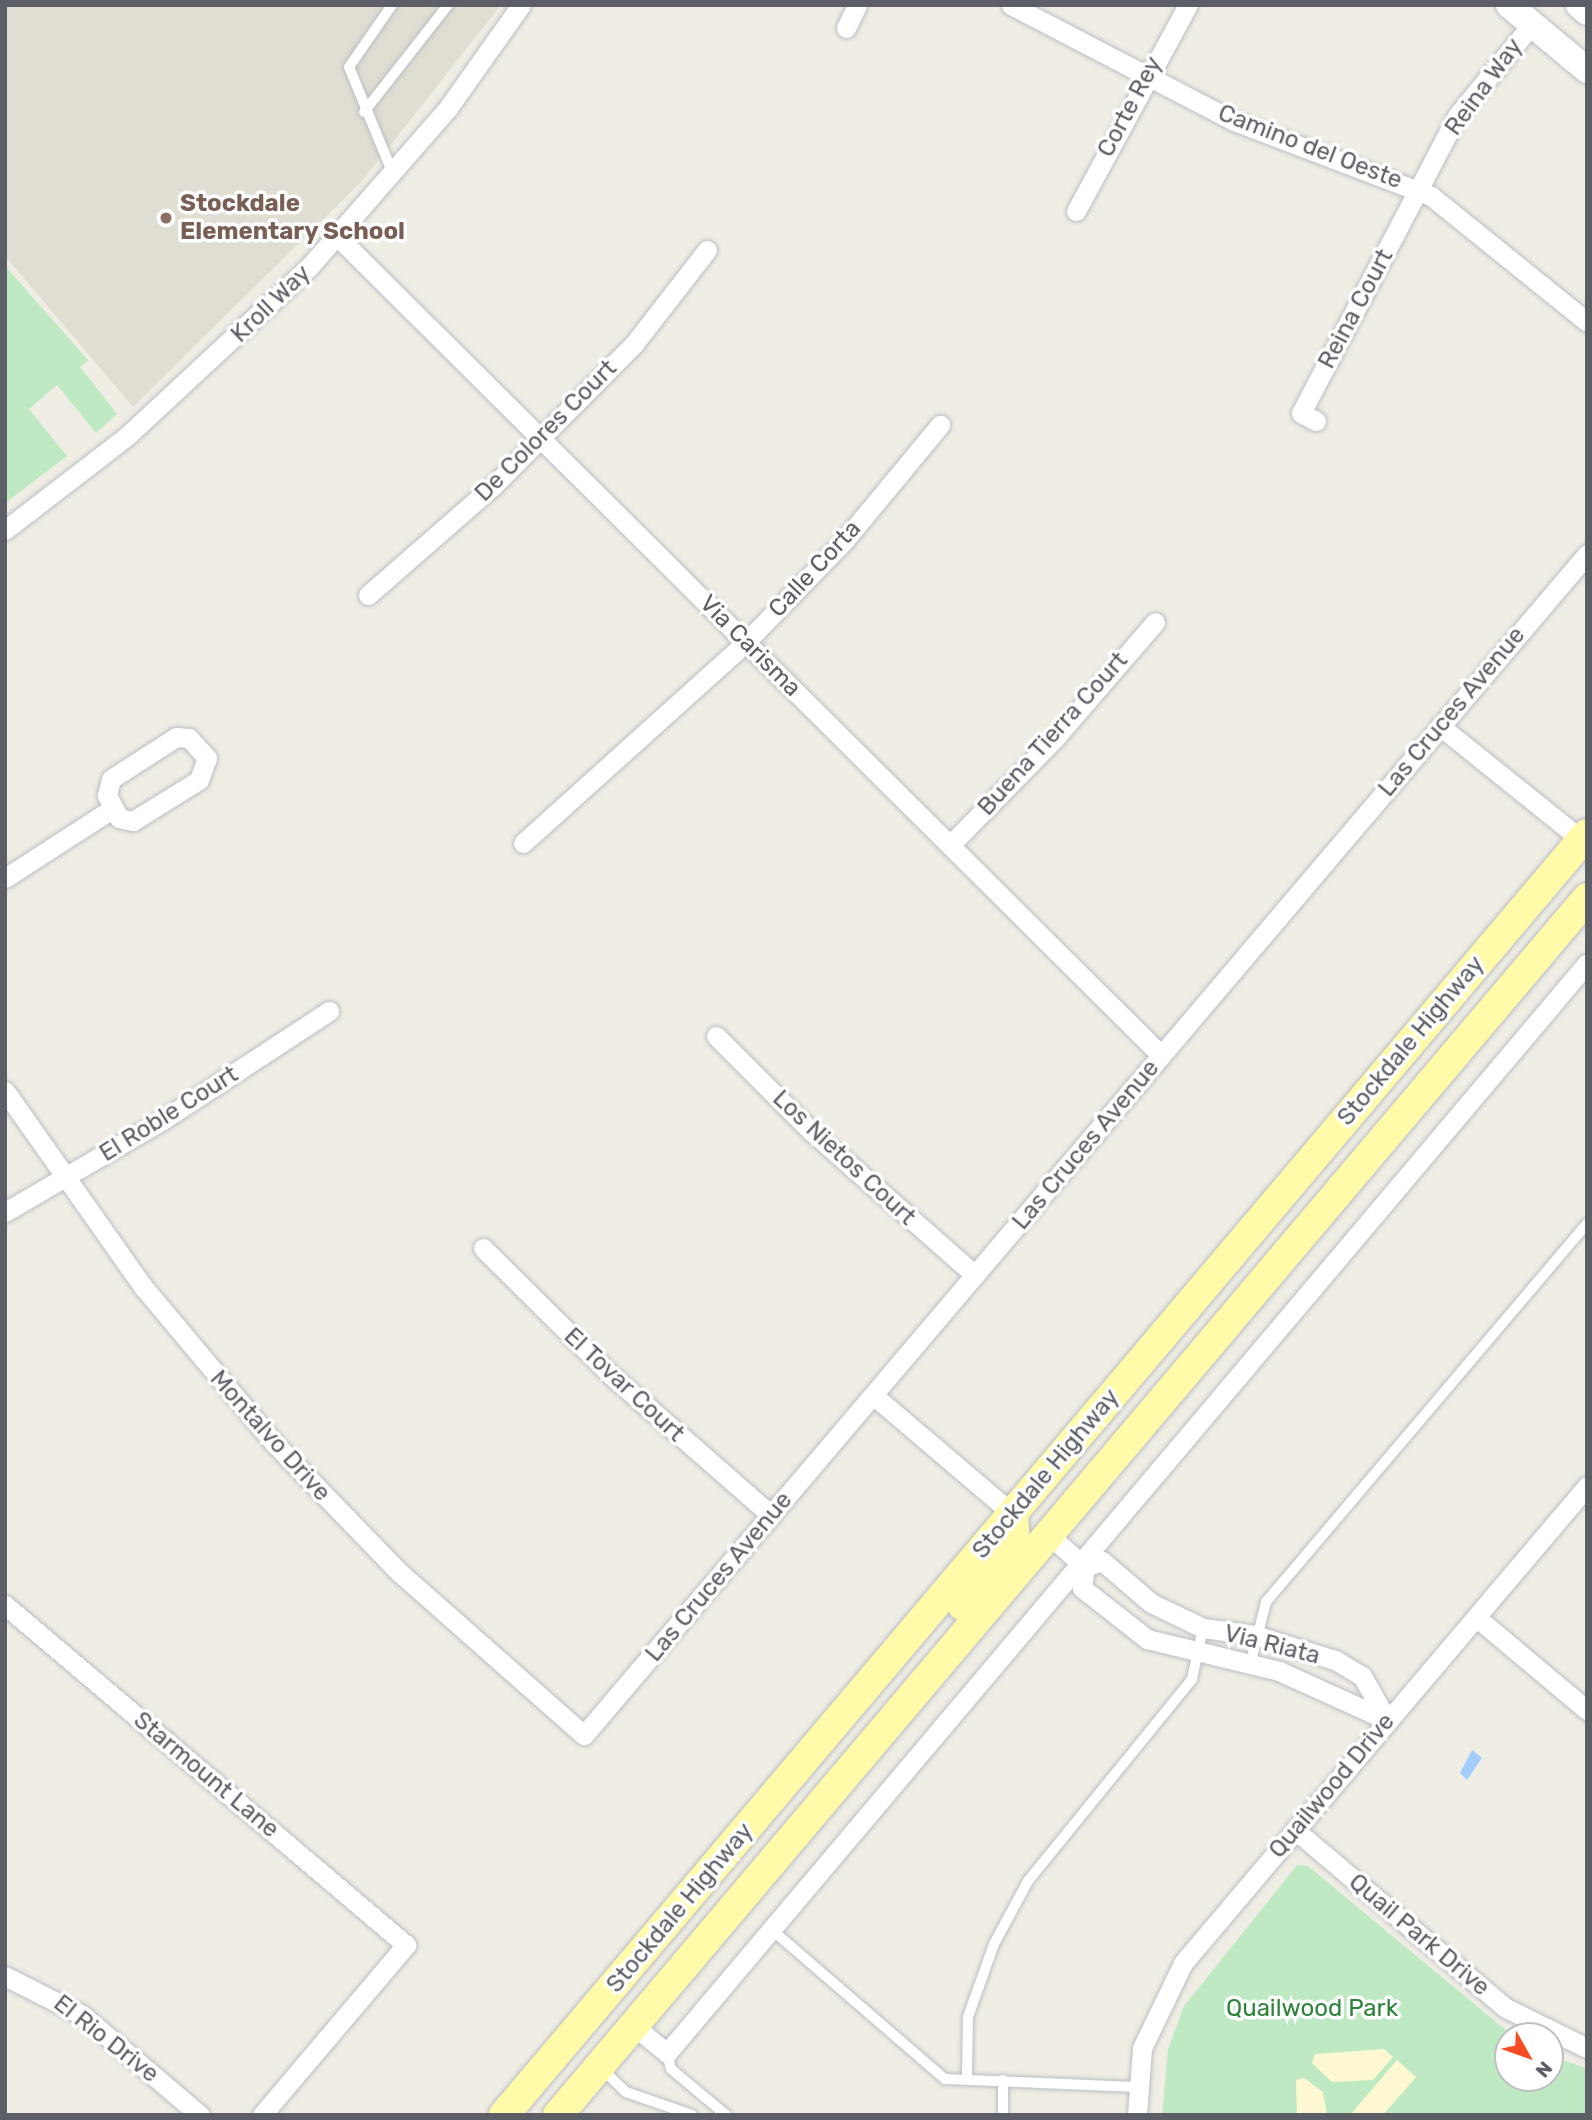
<!DOCTYPE html>
<html>
<head>
<meta charset="utf-8">
<style>
	body { margin:0 }
	#map { position:relative; width:1592px; height:2120px; overflow:hidden; background:#f0eee4; font-family:Rubik,sans-serif }
	div>[style] { position:absolute }
	[style*='--x'] { left:calc(var(--x)*1px); top:calc(var(--y)*1px); width:calc(var(--w)*1px); rotate:calc(var(--a)*1deg) }
	.education>* { inset:0; background:#e0ded2 }
	.green>* { inset:0; background:#bee9c3 }
	.sand>* { inset:0; background:#fdf8d1 }
	.water>* { inset:0; background:#a4cdff }
	.roads { filter:drop-shadow(0 0 2px #bbbdc4) drop-shadow(0 0 2px #bbbdc4) }
	.lane>* { height:10px; margin:-5px; padding:0 5px; transform-origin:5px; border-radius:5px; background:#fff }
	.street>* { height:19px; margin:-9.5px; padding:0 9.5px; transform-origin:9.5px; border-radius:9.5px; background:#fff }
	.secondary>* { height:26px; margin:-13px; padding:0 13px; transform-origin:13px; border-radius:13px; background:#fff }
	.primary>* { height:30px; margin:-15px; padding:0 15px; transform-origin:15px; border-radius:15px; background:#fffba9 }
	.dots>* { width:19px; height:19px; translate:-50% -50%; box-sizing:border-box; border:4px solid #fff; border-radius:50% }
	span { translate:-50% -50%; white-space:nowrap; text-align:center; line-height:1.15; -webkit-text-stroke:7px #fff; paint-order:stroke }
	.street-label { font-size:24px; color:#5c5f66 }
	.education-label { font-size:24px; color:#785e54; font-weight:700 }
	.left { translate:0 -50%; text-align:left }
	.park-label { font-size:24px; color:#2d833b }
	.frame { position:absolute; inset:0; border:7px solid #5c5f66; pointer-events:none }
	.north { position:absolute; left:1494px; top:2022px; width:70px; height:70px; box-sizing:border-box; background:#fff; border:2px solid #bebfc2; border-radius:50%; rotate:130deg; font-size:19px; font-weight:700; line-height:28px; text-align:center; color:#5c5f66 }
	.north::after { content:''; display:block; margin:auto; width:24px; height:32px; background:#f74c23; clip-path:polygon(50% 0,100% 100%,50% 72%,0 100%) }
</style>
</head>
<body>
<div id="map">
	<div class="education">
		<div style="clip-path:polygon(5px 5px,501px 5px,363px 180px,133px 407px,5px 256px)"></div>
	</div>
	<div class="green">
		<div style="clip-path:polygon(5px 266px,88px 360px,80px 367px,117px 414px,96px 433px,57px 385px,29px 409px,67px 456px,5px 503px)"></div>
		<div style="clip-path:polygon(1297px 1865px,1308px 1866px,1513px 2036px,1508px 2036px,1508px 2078px,1550px 2078px,1550px 2055px,1587px 2069px,1587px 2115px,1162px 2115px,1168px 2049px,1184px 2006px)"></div>
	</div>
	<div class="sand">
		<div style="clip-path:polygon(1384px 2049px,1393px 2057px,1373px 2080px,1332px 2082px,1312px 2063px,1315px 2054px)"></div>
		<div style="clip-path:polygon(1397px 2060px,1416px 2077px,1383px 2115px,1350px 2115px)"></div>
		<div style="clip-path:polygon(1304px 2078px,1323px 2092px,1327px 2115px,1297px 2115px,1296px 2080px)"></div>
	</div>
	<div class="water">
		<div style="clip-path:polygon(1472px 1750px,1482px 1758px,1467px 1780px,1460px 1773px)"></div>
	</div>
	<div class="roads">
		<div class="lane">
			<div style="--x:392;--y:5;--w:75;--a:124.7"></div>
			<div style="--x:349;--y:67;--w:116;--a:67.6"></div>
			<div style="--x:364;--y:112;--w:136;--a:-51.9"></div>
			<div style="--x:1250;--y:1665;--w:65;--a:-75.7"></div>
			<div style="--x:1266;--y:1602;--w:496;--a:-49.7"></div>
			<div style="--x:771;--y:1929;--w:230;--a:40.8"></div>
			<div style="--x:945;--y:2079;--w:192;--a:2.4"></div>
			<div style="--x:667;--y:2053;--w:16;--a:76"></div>
			<div style="--x:671;--y:2069;--w:72;--a:39.9"></div>
			<div style="--x:602;--y:2069;--w:33;--a:44"></div>
			<div style="--x:626;--y:2092;--w:70;--a:19.2"></div>
			<div style="--x:967;--y:2078;--w:61;--a:-89.1"></div>
			<div style="--x:968;--y:2017;--w:77;--a:-70.4"></div>
			<div style="--x:994;--y:1944;--w:72;--a:-61.6"></div>
			<div style="--x:1028;--y:1881;--w:260;--a:-50.9"></div>
			<div style="--x:1192;--y:1679;--w:52;--a:-77.8"></div>
			<div style="--x:1003;--y:2115;--w:35;--a:-90"></div>
		</div>
		<div class="street">
			<div style="--x:1011;--y:5;--w:251;--a:27.5"></div>
			<div style="--x:1234;--y:121;--w:211;--a:20.8"></div>
			<div style="--x:1431;--y:196;--w:201;--a:38.9"></div>
			<div style="--x:846;--y:28;--w:25;--a:-64"></div>
			<div style="--x:1076;--y:211;--w:234;--a:-61.5"></div>
			<div style="--x:338;--y:237;--w:1160;--a:44.83"></div>
			<div style="--x:1316;--y:421;--w:17;--a:-152"></div>
			<div style="--x:1301;--y:413;--w:335;--a:-62.3"></div>
			<div style="--x:1457;--y:116;--w:119;--a:-50.8"></div>
			<div style="--x:5;--y:530;--w:154;--a:-37.6"></div>
			<div style="--x:127;--y:436;--w:248;--a:-42.9"></div>
			<div style="--x:309;--y:267;--w:211;--a:-48.8"></div>
			<div style="--x:448;--y:108;--w:126;--a:-54.7"></div>
			<div style="--x:368;--y:595;--w:164;--a:-41.1"></div>
			<div style="--x:492;--y:487;--w:202;--a:-45.2"></div>
			<div style="--x:634;--y:344;--w:119;--a:-52.2"></div>
			<div style="--x:1440;--y:726;--w:182;--a:38.8"></div>
			<div style="--x:176;--y:737;--w:13;--a:4"></div>
			<div style="--x:189;--y:738;--w:27;--a:48"></div>
			<div style="--x:207;--y:758;--w:23;--a:110"></div>
			<div style="--x:199;--y:780;--w:78;--a:148.2"></div>
			<div style="--x:133;--y:821;--w:14;--a:-168"></div>
			<div style="--x:119;--y:818;--w:26;--a:-118"></div>
			<div style="--x:107;--y:795;--w:16;--a:-76"></div>
			<div style="--x:111;--y:779;--w:77;--a:-32.9"></div>
			<div style="--x:523;--y:843;--w:300;--a:-42"></div>
			<div style="--x:746;--y:642;--w:141;--a:-45.9"></div>
			<div style="--x:844;--y:541;--w:151;--a:-50.4"></div>
			<div style="--x:950;--y:845;--w:150;--a:-45.5"></div>
			<div style="--x:1055;--y:738;--w:153;--a:-49.2"></div>
			<div style="--x:5;--y:878;--w:125;--a:-32.9"></div>
			<div style="--x:716;--y:1036;--w:134;--a:45"></div>
			<div style="--x:811;--y:1131;--w:218;--a:41.3"></div>
			<div style="--x:5;--y:1091;--w:241;--a:54.8"></div>
			<div style="--x:144;--y:1288;--w:202;--a:50"></div>
			<div style="--x:274;--y:1443;--w:181;--a:45.9"></div>
			<div style="--x:400;--y:1573;--w:245;--a:41.4"></div>
			<div style="--x:584;--y:1735;--w:1549;--a:-49.66"></div>
			<div style="--x:5;--y:1212;--w:181;--a:-30.3"></div>
			<div style="--x:161;--y:1121;--w:201;--a:-33.2"></div>
			<div style="--x:483;--y:1248;--w:180;--a:44.8"></div>
			<div style="--x:611;--y:1375;--w:213;--a:41.2"></div>
			<div style="--x:873;--y:1395;--w:184;--a:40.4"></div>
			<div style="--x:1050;--y:1536;--w:47;--a:41.5"></div>
			<div style="--x:1085;--y:1567;--w:21;--a:98"></div>
			<div style="--x:1082;--y:1588;--w:83;--a:38.1"></div>
			<div style="--x:1147;--y:1639;--w:136;--a:13.6"></div>
			<div style="--x:1279;--y:1671;--w:119;--a:24.4"></div>
			<div style="--x:1085;--y:1567;--w:18;--a:-19"></div>
			<div style="--x:1102;--y:1561;--w:65;--a:40.6"></div>
			<div style="--x:1151;--y:1603;--w:58;--a:25.7"></div>
			<div style="--x:1203;--y:1628;--w:52;--a:7.7"></div>
			<div style="--x:1255;--y:1635;--w:84;--a:17.4"></div>
			<div style="--x:1335;--y:1660;--w:31;--a:31"></div>
			<div style="--x:1362;--y:1676;--w:51;--a:60.4"></div>
			<div style="--x:5;--y:1605;--w:526;--a:40.29"></div>
			<div style="--x:406;--y:1945;--w:223;--a:130.3"></div>
			<div style="--x:1476;--y:1617;--w:145;--a:40"></div>
			<div style="--x:1295;--y:1830;--w:276;--a:40.2"></div>
			<div style="--x:1506;--y:2008;--w:90;--a:26.3"></div>
			<div style="--x:5;--y:1976;--w:86;--a:26.9"></div>
			<div style="--x:82;--y:2015;--w:155;--a:40.3"></div>
			<div style="--x:634;--y:2026;--w:43;--a:39.3"></div>
			<div style="--x:667;--y:2053;--w:1426;--a:-49.83"></div>
			<div style="--x:1137;--y:2115;--w:67;--a:-85.7"></div>
			<div style="--x:1142;--y:2048;--w:94;--a:-64.2"></div>
			<div style="--x:1183;--y:1963;--w:625;--a:-49.74"></div>
		</div>
		<div class="secondary">
			<div style="--x:1509;--y:5;--w:102;--a:39.8"></div>
			<div style="--x:1579;--y:5;--w:11;--a:41"></div>
		</div>
		<div class="primary">
			<div style="--x:963;--y:1606;--w:82;--a:-50.5"></div>
			<div style="--x:1015;--y:1543;--w:28;--a:-94"></div>
			<div style="--x:504;--y:2115;--w:1677;--a:-49.79"></div>
			<div style="--x:558;--y:2115;--w:1594;--a:-49.78"></div>
		</div>
	</div>
	<div class="dots">
		<div style="left:166px;top:218px;background:#8d6e63"></div>
	</div>
	<div class="street-label">
		<span style="left:1484px;top:87px;rotate:-54deg">Reina Way</span>
		<span style="left:1130px;top:107px;rotate:-62deg">Corte Rey</span>
		<span style="left:1310px;top:147px;rotate:21deg">Camino del Oeste</span>
		<span style="left:271px;top:304px;rotate:-44deg">Kroll Way</span>
		<span style="left:1356px;top:309px;rotate:-62deg">Reina Court</span>
		<span style="left:546px;top:431px;rotate:-45deg">De Colores Court</span>
		<span style="left:815px;top:569px;rotate:-47deg">Calle Corta</span>
		<span style="left:750px;top:646px;rotate:45deg">Via Carisma</span>
		<span style="left:1452px;top:712px;rotate:-50deg">Las Cruces Avenue</span>
		<span style="left:1053px;top:734px;rotate:-48deg">Buena Tierra Court</span>
		<span style="left:1411px;top:1041px;rotate:-50deg">Stockdale Highway</span>
		<span style="left:169px;top:1114px;rotate:-32deg">El Roble Court</span>
		<span style="left:1086px;top:1145px;rotate:-50deg">Las Cruces Avenue</span>
		<span style="left:844px;top:1158px;rotate:43deg">Los Nietos Court</span>
		<span style="left:624px;top:1385px;rotate:43deg">El Tovar Court</span>
		<span style="left:270px;top:1436px;rotate:48deg">Montalvo Drive</span>
		<span style="left:1046px;top:1474px;rotate:-50deg">Stockdale Highway</span>
		<span style="left:719px;top:1577px;rotate:-50deg">Las Cruces Avenue</span>
		<span style="left:1272px;top:1645px;rotate:14deg">Via Riata</span>
		<span style="left:206px;top:1775px;rotate:40deg">Starmount Lane</span>
		<span style="left:1332px;top:1786px;rotate:-50deg">Quailwood Drive</span>
		<span style="left:680px;top:1908px;rotate:-50deg">Stockdale Highway</span>
		<span style="left:1419px;top:1935px;rotate:40deg">Quail Park Drive</span>
		<span style="left:106px;top:2039px;rotate:38deg">El Rio Drive</span>
	</div>
	<div class="education-label">
		<span class="left" style="left:180px;top:218px">Stockdale<br>Elementary School</span>
	</div>
	<div class="park-label">
		<span style="left:1312px;top:2009px">Quailwood Park</span>
	</div>
	<div class="frame"></div>
	<div class="north">N</div>
</div>
</body>
</html>
